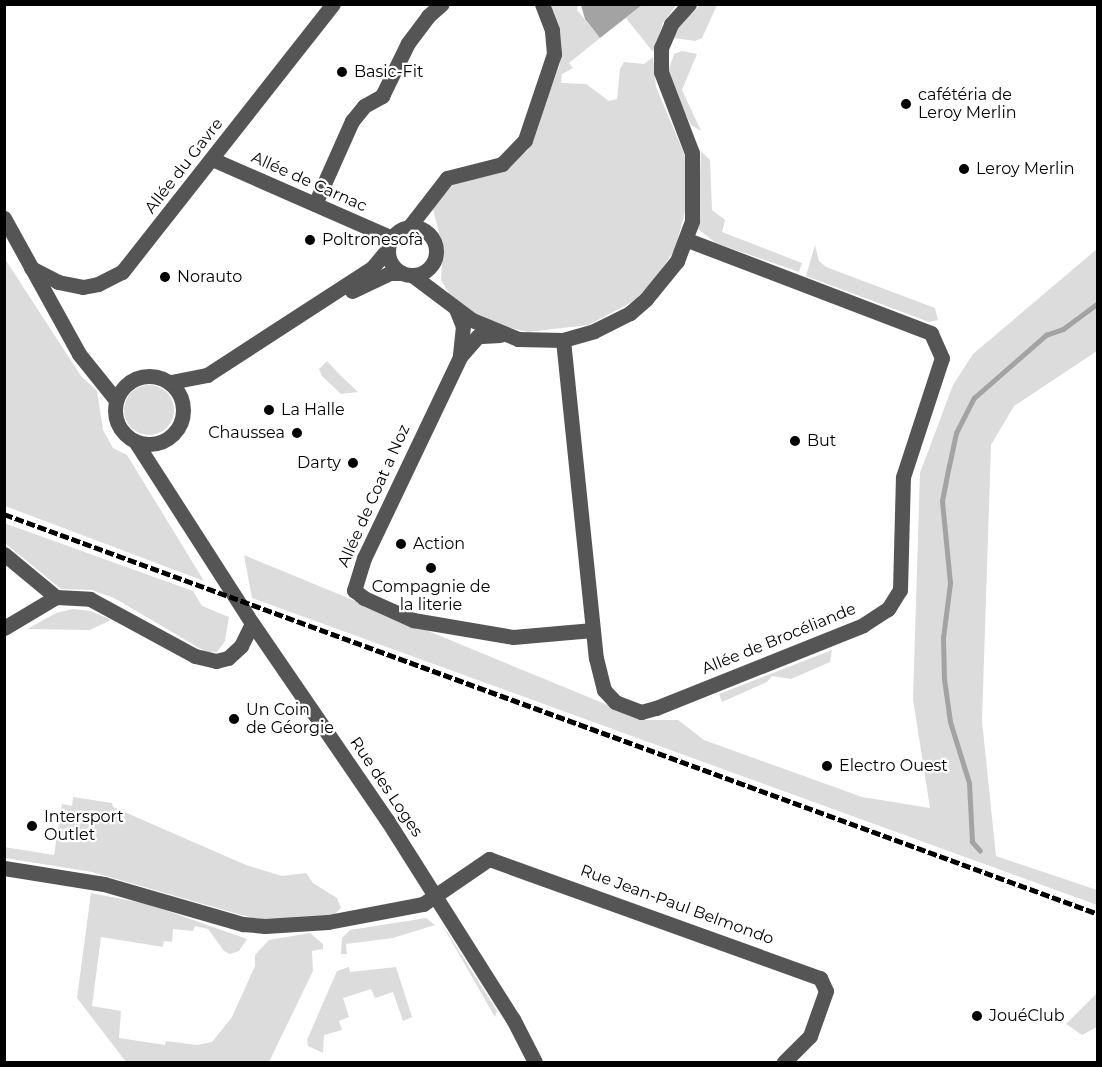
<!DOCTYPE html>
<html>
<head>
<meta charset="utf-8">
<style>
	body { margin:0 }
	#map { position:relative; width:1102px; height:1067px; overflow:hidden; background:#fff; font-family:Montserrat,sans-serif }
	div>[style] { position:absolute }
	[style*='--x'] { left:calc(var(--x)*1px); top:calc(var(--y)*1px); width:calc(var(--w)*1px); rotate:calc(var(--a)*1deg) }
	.green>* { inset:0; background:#dcdcdc }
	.round { border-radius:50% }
	.water>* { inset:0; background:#a3a3a3 }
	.stream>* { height:4.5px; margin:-2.25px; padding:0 2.25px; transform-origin:2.25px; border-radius:2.25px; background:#a3a3a3 }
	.minor>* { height:15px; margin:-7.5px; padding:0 7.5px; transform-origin:7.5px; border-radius:7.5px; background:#555 }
	.minor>.ring { margin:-7.5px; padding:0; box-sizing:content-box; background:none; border:15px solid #555; border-radius:50% }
	.rail>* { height:4.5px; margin-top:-2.25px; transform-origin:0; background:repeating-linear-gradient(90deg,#000 0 9px,transparent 0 12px) }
	.dots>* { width:16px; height:16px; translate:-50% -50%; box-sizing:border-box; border:3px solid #fff; border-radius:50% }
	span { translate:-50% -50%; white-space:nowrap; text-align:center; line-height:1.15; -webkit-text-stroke:4.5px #fff; paint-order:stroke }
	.poi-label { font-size:16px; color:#000 }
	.left { translate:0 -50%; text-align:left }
	.right { translate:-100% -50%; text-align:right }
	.street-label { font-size:16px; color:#000 }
	.frame { position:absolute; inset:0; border:6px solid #000; pointer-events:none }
</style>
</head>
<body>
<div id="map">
	<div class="green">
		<div style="clip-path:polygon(550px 5px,578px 5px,577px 10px,600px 38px,569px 63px,573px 68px,562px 74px,561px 83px,586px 84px,609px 101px,617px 99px,620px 69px,624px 62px,644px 64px,653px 57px,656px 87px,686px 158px,688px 201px,675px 249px,656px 278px,634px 301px,588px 325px,528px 332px,488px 323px,450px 295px,441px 280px,443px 247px,433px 210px,436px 201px,454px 184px,507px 170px,528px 150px,560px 64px,560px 38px)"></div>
		<div style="clip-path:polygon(642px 5px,676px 5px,663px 23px,653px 52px,626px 18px)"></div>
		<div style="clip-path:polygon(700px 5px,717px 5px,702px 38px,695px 41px,674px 38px,676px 30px)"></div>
		<div style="clip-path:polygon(682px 51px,697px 54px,682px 90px,701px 131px,691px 125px,672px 88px,668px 72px,674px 54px)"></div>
		<div style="clip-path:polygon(701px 151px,710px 160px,712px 210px,725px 220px,722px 232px,802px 263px,799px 272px,716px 243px,698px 229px)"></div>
		<div style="clip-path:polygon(815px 245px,819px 261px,826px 267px,935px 308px,938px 320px,929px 322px,806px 276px)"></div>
		<div style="clip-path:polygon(1097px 249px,1097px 351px,1014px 406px,991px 445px,982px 721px,996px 856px,1097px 890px,1097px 905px,252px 598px,244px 555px,644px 720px,678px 720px,704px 740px,862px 797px,930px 808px,913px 699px,920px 473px,953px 385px,973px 354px)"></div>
		<div style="clip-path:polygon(5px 259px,81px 376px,97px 391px,103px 430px,113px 448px,127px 455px,204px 581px,5px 506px)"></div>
		<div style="clip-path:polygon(327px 361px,339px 374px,358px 392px,341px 394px,322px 376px,319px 369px)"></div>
		<div class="round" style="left:124px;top:385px;width:50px;height:50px"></div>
		<div style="clip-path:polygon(4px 523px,193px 591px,202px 606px,229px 617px,225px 641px,217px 652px,206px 652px,114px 598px,92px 590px,61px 589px,5px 543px)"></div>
		<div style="clip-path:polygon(73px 609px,91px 611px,111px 620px,90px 630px,27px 629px,56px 613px)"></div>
		<div style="clip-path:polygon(832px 650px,830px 662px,791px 679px,772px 676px,767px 682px,722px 702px,719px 694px)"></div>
		<div style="clip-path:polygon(73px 797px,112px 803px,113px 807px,246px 865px,282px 876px,306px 873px,313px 883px,337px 898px,341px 908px,335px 914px,280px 922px,245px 916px,92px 872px,5px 858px,4px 847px,54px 855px,62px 804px,72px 806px)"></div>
		<div style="clip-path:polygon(91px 893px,148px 904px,247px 939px,239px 951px,230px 954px,224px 951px,208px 929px,195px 926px,193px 931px,173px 929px,172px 942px,164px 941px,163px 947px,101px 937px,92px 1006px,121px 1011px,119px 1038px,165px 1045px,166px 1041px,197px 1045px,212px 1042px,232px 1017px,255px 966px,255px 955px,269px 940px,310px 933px,323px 944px,323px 949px,312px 951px,313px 971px,269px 1062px,126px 1062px,77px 998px)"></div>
		<div style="clip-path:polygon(437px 916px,497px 1011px,495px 1017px)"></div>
		<div style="clip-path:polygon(426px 918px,435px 925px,393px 938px,346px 944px,347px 954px,341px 954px,342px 938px,350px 930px)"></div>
		<div style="clip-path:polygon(349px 967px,350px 972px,396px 967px,412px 1017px,403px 1021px,393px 992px,375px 998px,371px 989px,343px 998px,349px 1017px,339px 1021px,342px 1030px,324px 1035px,323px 1053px,308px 1046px,307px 1040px,337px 971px)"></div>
		<div style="clip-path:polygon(1097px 993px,1097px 1027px,1082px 1035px,1066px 1024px)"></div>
	</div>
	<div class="water">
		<div style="clip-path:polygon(581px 5px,642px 5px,600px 38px,585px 19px)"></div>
	</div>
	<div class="stream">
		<div style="--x:980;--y:851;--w:12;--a:-132"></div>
		<div style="--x:972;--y:842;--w:59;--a:-92.9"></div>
		<div style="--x:969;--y:783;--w:64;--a:-107.3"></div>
		<div style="--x:950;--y:722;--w:43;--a:-97.9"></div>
		<div style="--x:944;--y:679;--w:41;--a:-91.4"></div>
		<div style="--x:943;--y:638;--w:55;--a:-82.7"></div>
		<div style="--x:950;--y:583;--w:82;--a:-95.6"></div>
		<div style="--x:942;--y:501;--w:36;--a:-79"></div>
		<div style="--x:949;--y:466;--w:34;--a:-78"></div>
		<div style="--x:956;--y:433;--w:39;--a:-63"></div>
		<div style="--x:974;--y:398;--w:96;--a:-41.2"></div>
		<div style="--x:1046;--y:335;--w:18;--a:-19"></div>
		<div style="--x:1063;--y:329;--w:44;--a:-36.6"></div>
	</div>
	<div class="minor">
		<div style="--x:212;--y:159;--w:197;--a:23.7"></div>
		<div style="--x:315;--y:204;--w:91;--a:-66"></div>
		<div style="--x:352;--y:121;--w:19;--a:-51"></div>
		<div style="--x:364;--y:106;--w:21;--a:-29"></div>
		<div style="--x:382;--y:96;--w:59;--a:-63.9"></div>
		<div style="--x:408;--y:43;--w:34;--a:-53"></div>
		<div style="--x:428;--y:16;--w:18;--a:-41"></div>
		<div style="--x:4;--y:218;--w:155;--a:61.1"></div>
		<div style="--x:79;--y:354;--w:59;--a:51.2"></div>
		<div style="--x:409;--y:227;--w:62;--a:-52.2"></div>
		<div style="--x:447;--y:178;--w:57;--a:-14.3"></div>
		<div style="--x:502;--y:164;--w:33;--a:-46"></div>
		<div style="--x:525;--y:140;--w:91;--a:-71.4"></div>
		<div style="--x:554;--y:54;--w:24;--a:-95"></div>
		<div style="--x:552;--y:30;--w:28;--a:-111"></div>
		<div class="ring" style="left:388px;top:227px;width:33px;height:33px"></div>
		<div style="--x:31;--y:268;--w:30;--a:27"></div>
		<div style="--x:58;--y:282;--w:25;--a:11"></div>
		<div style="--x:83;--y:287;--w:15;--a:-11"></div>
		<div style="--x:98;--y:284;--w:27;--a:-27"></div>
		<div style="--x:122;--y:272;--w:341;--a:-51.8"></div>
		<div style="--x:412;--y:275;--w:75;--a:36.9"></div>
		<div style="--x:472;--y:320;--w:50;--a:22.4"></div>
		<div style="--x:518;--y:339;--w:45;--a:1.3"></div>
		<div style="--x:563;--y:340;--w:32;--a:-16"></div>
		<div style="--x:594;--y:331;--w:40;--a:-26.6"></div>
		<div style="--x:630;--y:313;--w:21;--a:-41"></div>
		<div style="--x:646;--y:299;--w:49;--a:-50.8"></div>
		<div style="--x:677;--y:261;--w:43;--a:-69.4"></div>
		<div style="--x:692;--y:221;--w:68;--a:-90"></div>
		<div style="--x:692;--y:153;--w:87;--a:-110.9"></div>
		<div style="--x:661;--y:72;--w:24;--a:-90"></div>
		<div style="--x:661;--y:48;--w:26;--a:-67"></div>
		<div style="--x:671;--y:24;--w:27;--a:-48"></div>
		<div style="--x:352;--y:291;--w:42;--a:-25.3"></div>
		<div style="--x:390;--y:273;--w:12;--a:0"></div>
		<div style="--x:456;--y:309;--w:18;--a:68"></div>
		<div style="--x:463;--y:326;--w:29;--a:96"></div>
		<div style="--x:500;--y:335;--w:22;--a:177"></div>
		<div style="--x:478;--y:336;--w:28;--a:131"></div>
		<div style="--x:460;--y:357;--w:223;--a:115.5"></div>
		<div style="--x:364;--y:558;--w:34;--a:107"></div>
		<div style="--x:354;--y:590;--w:13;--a:39"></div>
		<div style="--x:364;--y:598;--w:54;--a:24.2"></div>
		<div style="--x:413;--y:620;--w:101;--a:9.6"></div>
		<div style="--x:513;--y:637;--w:80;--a:-5"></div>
		<div style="--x:563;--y:340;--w:320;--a:84.1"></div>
		<div style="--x:596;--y:658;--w:33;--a:76"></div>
		<div style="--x:604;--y:690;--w:16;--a:47"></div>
		<div style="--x:615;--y:702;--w:28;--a:21"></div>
		<div style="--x:641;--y:712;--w:16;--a:-15"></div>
		<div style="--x:656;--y:708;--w:223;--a:-21.8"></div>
		<div style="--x:863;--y:625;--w:30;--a:-33"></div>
		<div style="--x:888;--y:609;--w:22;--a:-58"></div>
		<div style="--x:900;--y:590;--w:113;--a:-88.5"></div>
		<div style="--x:903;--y:477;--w:125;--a:-71.9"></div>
		<div style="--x:942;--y:358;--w:27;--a:-114"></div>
		<div style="--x:931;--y:333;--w:260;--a:-159.1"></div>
		<div class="ring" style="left:115px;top:376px;width:53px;height:53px"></div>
		<div style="--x:171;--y:382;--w:37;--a:-11"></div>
		<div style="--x:207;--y:375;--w:197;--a:-33"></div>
		<div style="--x:372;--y:268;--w:25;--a:-50"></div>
		<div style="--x:135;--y:441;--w:216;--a:57.3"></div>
		<div style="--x:252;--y:623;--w:239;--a:55.6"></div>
		<div style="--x:387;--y:820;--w:236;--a:57.7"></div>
		<div style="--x:513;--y:1019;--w:48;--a:62.9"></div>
		<div style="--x:4;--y:554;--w:67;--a:39.6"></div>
		<div style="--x:4;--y:628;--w:61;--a:-30.8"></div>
		<div style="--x:56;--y:597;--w:34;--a:3"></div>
		<div style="--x:90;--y:599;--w:119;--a:28.5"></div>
		<div style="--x:195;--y:656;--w:22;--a:13"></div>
		<div style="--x:216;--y:661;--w:12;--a:-14"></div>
		<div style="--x:228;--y:658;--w:18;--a:-43"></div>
		<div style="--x:241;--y:646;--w:25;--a:-64"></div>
		<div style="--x:4;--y:868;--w:101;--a:9.1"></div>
		<div style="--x:104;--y:884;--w:145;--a:16.1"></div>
		<div style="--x:243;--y:924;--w:22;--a:5"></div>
		<div style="--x:265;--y:926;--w:63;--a:-3.6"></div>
		<div style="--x:328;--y:922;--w:97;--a:-10.7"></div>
		<div style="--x:423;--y:904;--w:80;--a:-34.3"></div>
		<div style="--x:489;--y:859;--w:352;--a:19.8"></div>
		<div style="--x:820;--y:978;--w:14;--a:65"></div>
		<div style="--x:826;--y:991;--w:48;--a:109.6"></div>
		<div style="--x:810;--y:1036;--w:37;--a:135"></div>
	</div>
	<div class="rail">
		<div style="--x:4;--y:514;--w:1165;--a:20.08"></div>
	</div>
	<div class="dots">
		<div style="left:342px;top:72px;background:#000"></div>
		<div style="left:906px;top:104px;background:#000"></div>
		<div style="left:964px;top:169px;background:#000"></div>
		<div style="left:310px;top:240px;background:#000"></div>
		<div style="left:165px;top:277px;background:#000"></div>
		<div style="left:269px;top:410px;background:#000"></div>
		<div style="left:297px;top:433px;background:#000"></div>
		<div style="left:795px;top:441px;background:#000"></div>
		<div style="left:353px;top:463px;background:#000"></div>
		<div style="left:401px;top:544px;background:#000"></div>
		<div style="left:431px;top:568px;background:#000"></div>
		<div style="left:234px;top:719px;background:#000"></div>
		<div style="left:827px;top:766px;background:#000"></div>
		<div style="left:32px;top:826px;background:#000"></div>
		<div style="left:977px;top:1016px;background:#000"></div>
	</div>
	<div class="poi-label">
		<span class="left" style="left:354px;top:72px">Basic-Fit</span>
		<span class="left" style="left:918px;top:104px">cafétéria de<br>Leroy Merlin</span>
		<span class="left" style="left:976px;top:169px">Leroy Merlin</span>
		<span class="left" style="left:322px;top:240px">Poltronesofà</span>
		<span class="left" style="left:177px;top:277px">Norauto</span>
		<span class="left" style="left:281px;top:410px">La Halle</span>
		<span class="right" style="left:285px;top:433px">Chaussea</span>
		<span class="left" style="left:807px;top:441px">But</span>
		<span class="right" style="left:341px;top:463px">Darty</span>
		<span class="left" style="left:413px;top:544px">Action</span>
		<span style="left:431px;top:596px">Compagnie de<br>la literie</span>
		<span class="left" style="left:246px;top:719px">Un Coin<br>de Géorgie</span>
		<span class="left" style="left:839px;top:766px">Electro Ouest</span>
		<span class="left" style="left:44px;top:826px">Intersport<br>Outlet</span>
		<span class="left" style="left:989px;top:1016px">JouéClub</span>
	</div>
	<div class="street-label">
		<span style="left:184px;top:166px;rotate:-52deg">Allée du Gavre</span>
		<span style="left:309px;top:182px;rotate:24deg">Allée de Carnac</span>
		<span style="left:374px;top:496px;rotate:-66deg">Allée de Coat a Noz</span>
		<span style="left:779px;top:639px;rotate:-22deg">Allée de Brocéliande</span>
		<span style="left:386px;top:787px;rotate:56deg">Rue des Loges</span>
		<span style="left:677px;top:905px;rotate:20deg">Rue Jean-Paul Belmondo</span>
	</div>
	<div class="frame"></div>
</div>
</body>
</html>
